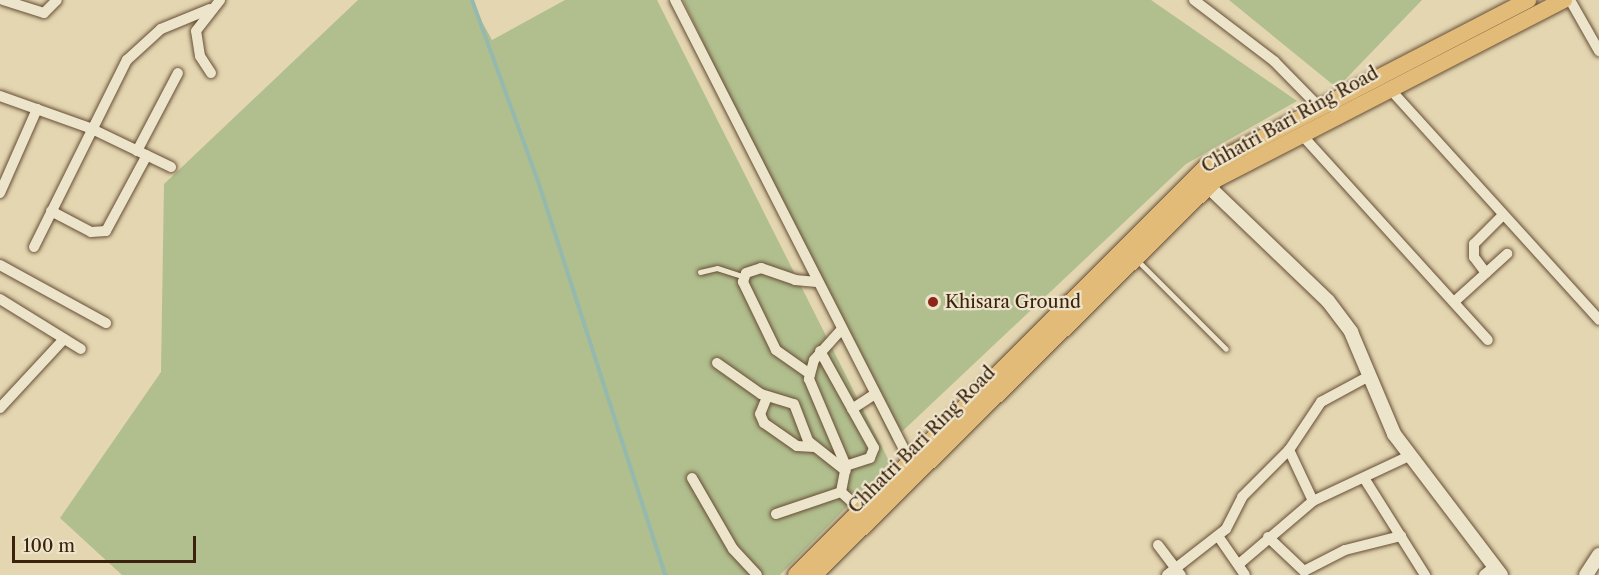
<!DOCTYPE html>
<html>
<head>
<meta charset="utf-8">
<style>
	body { margin:0 }
	#map { position:relative; width:1599px; height:575px; overflow:hidden; background:#e4d6b1; font-family:"Libre Caslon Text",serif }
	div>[style] { position:absolute }
	[style*='--x'] { left:calc(var(--x)*1px); top:calc(var(--y)*1px); width:calc(var(--w)*1px); rotate:calc(var(--a)*1deg) }
	.green>* { inset:0; background:#b1be8e }
	.stream>* { height:4px; margin:-2px; padding:0 2px; transform-origin:2px; border-radius:2px; background:#95b9ad }
	.roads { filter:drop-shadow(0 0 2px #664e35) drop-shadow(0 0 2px #664e35) }
	.service>* { height:5px; margin:-2.5px; padding:0 2.5px; transform-origin:2.5px; border-radius:2.5px; background:#ede4cc }
	.minor>* { height:10px; margin:-5px; padding:0 5px; transform-origin:5px; border-radius:5px; background:#ede4cc }
	.tertiary>* { height:14px; margin:-7px; padding:0 7px; transform-origin:7px; border-radius:7px; background:#ede4cc }
	.primary>* { height:16px; margin:-8px; padding:0 8px; transform-origin:8px; border-radius:8px; background:#e2bb78 }
	.dots>* { width:16px; height:16px; translate:-50% -50%; box-sizing:border-box; border:3px solid #ede4cc; border-radius:50% }
	span { translate:-50% -50%; white-space:nowrap; text-align:center; line-height:1.15; -webkit-text-stroke:4.5px #ede4cc; paint-order:stroke }
	.street-label { font-size:18px; color:#3c210c }
	.poi-label { font-size:18px; color:#3c210c }
	.left { translate:0 -50%; text-align:left }
	.scale { position:absolute; left:12px; top:536px; width:184px; height:27px; box-sizing:border-box; border:3px solid #3c210c; border-top:0; padding-left:8px; font-size:18px; line-height:21px; white-space:nowrap; color:#3c210c; -webkit-text-stroke:4px #ede4cc; paint-order:stroke }
</style>
</head>
<body>
<div id="map">
	<div class="green">
		<div style="clip-path:polygon(358px 0,470px 0,492px 40px,565px 0,657px 0,890px 463px,780px 575px,122px 575px,60px 518px,161px 372px,164px 184px)"></div>
		<div style="clip-path:polygon(683px 0,1151px 0,1297px 101px,1186px 164px,892px 441px)"></div>
		<div style="clip-path:polygon(1229px 0,1422px 0,1337px 88px)"></div>
	</div>
	<div class="stream">
		<div style="--x:472;--y:0;--w:193;--a:70"></div>
		<div style="--x:538;--y:181;--w:414;--a:72.1"></div>
	</div>
	<div class="roads">
		<div class="service">
			<div style="--x:1138;--y:261;--w:124;--a:45"></div>
			<div style="--x:700;--y:272;--w:17;--a:-13"></div>
			<div style="--x:717;--y:268;--w:28;--a:18"></div>
		</div>
		<div class="minor">
			<div style="--x:3;--y:0;--w:43;--a:17.6"></div>
			<div style="--x:44;--y:13;--w:18;--a:-45"></div>
			<div style="--x:675;--y:0;--w:517;--a:62.99"></div>
			<div style="--x:1194;--y:0;--w:101;--a:37.3"></div>
			<div style="--x:1274;--y:61;--w:64;--a:45.6"></div>
			<div style="--x:1570;--y:0;--w:59;--a:60.4"></div>
			<div style="--x:211;--y:73;--w:20;--a:-123"></div>
			<div style="--x:200;--y:56;--w:25;--a:-99"></div>
			<div style="--x:196;--y:31;--w:39;--a:-52"></div>
			<div style="--x:1389;--y:88;--w:313;--a:47.8"></div>
			<div style="--x:0;--y:96;--w:96;--a:19.6"></div>
			<div style="--x:90;--y:128;--w:90;--a:25.7"></div>
			<div style="--x:1301;--y:134;--w:278;--a:47.8"></div>
			<div style="--x:137;--y:151;--w:88;--a:-62.3"></div>
			<div style="--x:0;--y:193;--w:92;--a:-66.2"></div>
			<div style="--x:51;--y:211;--w:45;--a:27.7"></div>
			<div style="--x:91;--y:232;--w:15;--a:-4"></div>
			<div style="--x:106;--y:231;--w:86;--a:-61.7"></div>
			<div style="--x:34;--y:247;--w:209;--a:-63.6"></div>
			<div style="--x:127;--y:60;--w:46;--a:-42.4"></div>
			<div style="--x:161;--y:29;--w:53;--a:-22.2"></div>
			<div style="--x:0;--y:265;--w:121;--a:28.7"></div>
			<div style="--x:1486;--y:273;--w:20;--a:-127"></div>
			<div style="--x:1474;--y:257;--w:13;--a:-90"></div>
			<div style="--x:1474;--y:244;--w:41;--a:-45"></div>
			<div style="--x:0;--y:299;--w:95;--a:31.7"></div>
			<div style="--x:1454;--y:302;--w:72;--a:-42.2"></div>
			<div style="--x:841;--y:330;--w:40;--a:132"></div>
			<div style="--x:814;--y:360;--w:20;--a:105"></div>
			<div style="--x:809;--y:379;--w:95;--a:67"></div>
			<div style="--x:846;--y:466;--w:26;--a:101"></div>
			<div style="--x:841;--y:492;--w:27;--a:42"></div>
			<div style="--x:820;--y:351;--w:111;--a:60.9"></div>
			<div style="--x:874;--y:448;--w:11;--a:112"></div>
			<div style="--x:870;--y:458;--w:25;--a:162"></div>
			<div style="--x:717;--y:363;--w:54;--a:35.2"></div>
			<div style="--x:761;--y:394;--w:34;--a:17"></div>
			<div style="--x:794;--y:404;--w:40;--a:69"></div>
			<div style="--x:808;--y:441;--w:48;--a:38.3"></div>
			<div style="--x:810;--y:374;--w:42;--a:-144.8"></div>
			<div style="--x:776;--y:350;--w:76;--a:-115.9"></div>
			<div style="--x:743;--y:282;--w:9;--a:-72"></div>
			<div style="--x:746;--y:273;--w:16;--a:-18"></div>
			<div style="--x:761;--y:268;--w:36;--a:19"></div>
			<div style="--x:795;--y:280;--w:22;--a:5"></div>
			<div style="--x:767;--y:397;--w:18;--a:112"></div>
			<div style="--x:760;--y:414;--w:10;--a:66"></div>
			<div style="--x:764;--y:423;--w:40;--a:34.9"></div>
			<div style="--x:797;--y:446;--w:17;--a:3"></div>
			<div style="--x:0;--y:408;--w:94;--a:-47.2"></div>
			<div style="--x:852;--y:409;--w:27;--a:-33"></div>
			<div style="--x:1289;--y:450;--w:56;--a:64.8"></div>
			<div style="--x:692;--y:478;--w:82;--a:60"></div>
			<div style="--x:733;--y:549;--w:35;--a:47"></div>
			<div style="--x:1364;--y:478;--w:115;--a:57.8"></div>
			<div style="--x:776;--y:514;--w:69;--a:-18.7"></div>
			<div style="--x:1218;--y:536;--w:47;--a:55.3"></div>
			<div style="--x:1268;--y:537;--w:50;--a:43.4"></div>
			<div style="--x:1304;--y:571;--w:46;--a:-27.1"></div>
			<div style="--x:1345;--y:550;--w:58;--a:-14"></div>
			<div style="--x:1158;--y:545;--w:38;--a:53"></div>
			<div style="--x:1239;--y:564;--w:97;--a:-40.4"></div>
			<div style="--x:1313;--y:501;--w:106;--a:-25.1"></div>
			<div style="--x:1167;--y:575;--w:75;--a:-37.9"></div>
			<div style="--x:1226;--y:529;--w:36;--a:-63"></div>
			<div style="--x:1242;--y:497;--w:66;--a:-45"></div>
			<div style="--x:1289;--y:450;--w:58;--a:-56.3"></div>
			<div style="--x:1321;--y:402;--w:55;--a:-28.4"></div>
			<div style="--x:1484;--y:575;--w:14;--a:-39"></div>
		</div>
		<div class="tertiary">
			<div style="--x:1208;--y:186;--w:166;--a:43.8"></div>
			<div style="--x:1328;--y:301;--w:39;--a:53"></div>
			<div style="--x:1351;--y:332;--w:111;--a:67.1"></div>
			<div style="--x:1394;--y:434;--w:177;--a:52.8"></div>
			<div style="--x:1586;--y:575;--w:24;--a:-57"></div>
		</div>
		<div class="primary">
			<div style="--x:796;--y:575;--w:578;--a:-44.86"></div>
			<div style="--x:1206;--y:167;--w:363;--a:-27.4"></div>
			<div style="--x:814;--y:575;--w:563;--a:-44.57"></div>
			<div style="--x:1215;--y:180;--w:393;--a:-27.3"></div>
		</div>
	</div>
	<div class="dots">
		<div style="left:933px;top:302px;background:#8f2418"></div>
	</div>
	<div class="street-label">
		<span style="left:1290px;top:120px;rotate:-29deg">Chhatri Bari Ring Road</span>
		<span style="left:922px;top:440px;rotate:-45deg">Chhatri Bari Ring Road</span>
	</div>
	<div class="poi-label">
		<span class="left" style="left:945px;top:302px">Khisara Ground</span>
	</div>
	<div class="scale">100 m</div>
</div>
</body>
</html>
